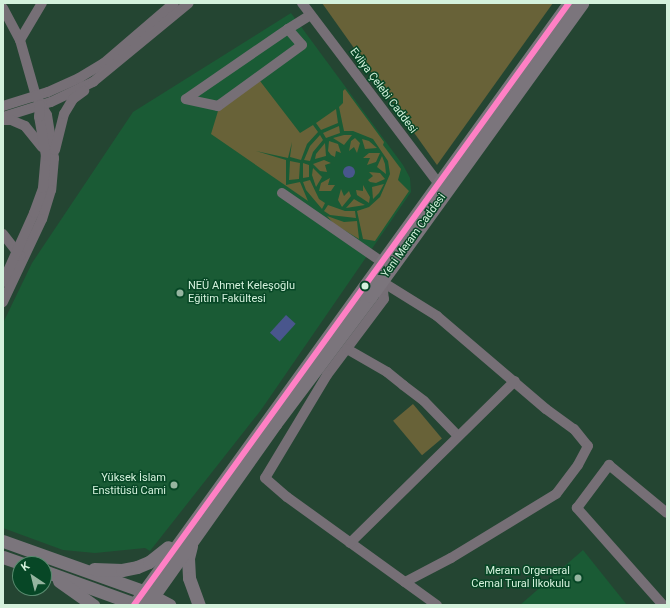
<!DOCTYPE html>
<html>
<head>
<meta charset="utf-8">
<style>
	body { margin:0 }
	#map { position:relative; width:670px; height:608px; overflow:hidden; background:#244532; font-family:Roboto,sans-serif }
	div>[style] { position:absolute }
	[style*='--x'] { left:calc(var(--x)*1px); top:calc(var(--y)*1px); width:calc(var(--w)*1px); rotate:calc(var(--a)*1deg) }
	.built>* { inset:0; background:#1a5b35 }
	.green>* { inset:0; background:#686238; transform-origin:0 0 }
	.water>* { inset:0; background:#49568d; transform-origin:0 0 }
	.round { border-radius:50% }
	.minor>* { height:10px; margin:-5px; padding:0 5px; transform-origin:5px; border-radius:5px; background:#766f76 }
	.major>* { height:13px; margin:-6.5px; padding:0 6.5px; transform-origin:6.5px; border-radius:6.5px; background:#7b757c }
	.bus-1>* { height:6px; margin:-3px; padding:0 3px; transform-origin:3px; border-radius:3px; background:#ff80c5 }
	.dots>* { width:11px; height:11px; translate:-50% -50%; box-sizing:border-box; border:2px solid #074726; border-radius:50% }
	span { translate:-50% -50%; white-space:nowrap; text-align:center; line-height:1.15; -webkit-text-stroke:3px #074726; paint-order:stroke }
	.street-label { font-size:11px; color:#d4f1dc }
	.poi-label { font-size:11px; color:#d4f1dc }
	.left { translate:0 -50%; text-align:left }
	.right { translate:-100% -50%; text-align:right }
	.frame { position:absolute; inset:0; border:4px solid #d4f1dc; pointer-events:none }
	.north { position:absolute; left:12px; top:556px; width:40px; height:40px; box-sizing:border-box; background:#074726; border:1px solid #598b6f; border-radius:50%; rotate:325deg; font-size:11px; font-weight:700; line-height:16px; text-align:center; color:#d4f1dc }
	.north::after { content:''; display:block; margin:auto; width:14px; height:18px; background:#96b5a0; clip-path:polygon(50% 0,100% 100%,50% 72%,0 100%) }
</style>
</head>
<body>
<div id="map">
	<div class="built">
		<div style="clip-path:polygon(291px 13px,403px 165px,410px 178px,411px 192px,261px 410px,150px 551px,145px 548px,95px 553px,63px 550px,3px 528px,3px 323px,32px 263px,133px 112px)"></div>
		<div style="clip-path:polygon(583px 550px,627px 605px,520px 605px)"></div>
	</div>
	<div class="green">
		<div style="clip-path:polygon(322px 3px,553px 3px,437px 165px)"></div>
		<div style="clip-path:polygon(260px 81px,300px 133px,313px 125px,318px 132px,307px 144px,301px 160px,290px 157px,292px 142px,288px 158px,256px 151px,286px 160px,286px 185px,300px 182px,308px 201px,211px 134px,218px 111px)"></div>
		<div style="clip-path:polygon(345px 89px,384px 142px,383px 145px,401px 169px,398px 180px,409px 191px,375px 241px,363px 239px,357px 211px,369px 207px,380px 197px,390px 174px,388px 161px,373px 139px,353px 131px,344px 131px,339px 107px,343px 103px,343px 91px)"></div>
		<div style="clip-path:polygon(336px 109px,338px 123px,321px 130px,316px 123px)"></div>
		<div style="clip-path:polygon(339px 126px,340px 133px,326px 138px,323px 133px)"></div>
		<div style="clip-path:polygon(320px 135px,323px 140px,313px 152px,310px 161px,304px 160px,310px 146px)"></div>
		<div style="clip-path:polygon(344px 135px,352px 135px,344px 145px,333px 138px)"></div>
		<div style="clip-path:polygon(355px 138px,360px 143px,357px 153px,354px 147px,349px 151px,351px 141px)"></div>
		<div style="clip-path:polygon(362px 139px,369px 141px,377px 148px,365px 149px)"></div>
		<div style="clip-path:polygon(329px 141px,338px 144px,341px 153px,336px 151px,335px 157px,331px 155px,328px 151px)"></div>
		<div style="clip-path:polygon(325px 143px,326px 156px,315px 159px,316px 154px)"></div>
		<div style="clip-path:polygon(369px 153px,380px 153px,376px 162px,367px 165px,370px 158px,363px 158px)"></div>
		<div style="clip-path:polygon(382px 156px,385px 164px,386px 174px,377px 167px)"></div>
		<div style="clip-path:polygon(324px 160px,331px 163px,325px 165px,327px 172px,320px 171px,313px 164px)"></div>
		<div style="clip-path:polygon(290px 161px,300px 163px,299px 179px,289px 180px)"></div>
		<div style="clip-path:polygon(303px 163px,309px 165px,309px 177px,303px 178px)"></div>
		<div style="clip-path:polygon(313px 168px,322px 177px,316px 187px,312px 175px)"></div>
		<div style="clip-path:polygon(369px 172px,380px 173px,385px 179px,376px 183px,370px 182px,368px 180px,373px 176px)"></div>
		<div style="clip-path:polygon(330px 178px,328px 185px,335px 185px,331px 191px,319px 191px,321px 183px)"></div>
		<div style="clip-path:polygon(310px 180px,319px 199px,325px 203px,322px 209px,306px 190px,303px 182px)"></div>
		<div style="clip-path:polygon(384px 184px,379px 193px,373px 199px,372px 187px)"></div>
		<div style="clip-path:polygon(363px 185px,370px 197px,369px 203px,357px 195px,356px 190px,363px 191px)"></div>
		<div style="clip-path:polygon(341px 189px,344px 196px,349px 191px,351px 196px,342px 207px,338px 200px)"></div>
		<div style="clip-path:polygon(354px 199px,359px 202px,365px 205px,346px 208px)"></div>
		<div style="clip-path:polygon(328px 205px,345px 211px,355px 211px,356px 218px,330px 215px,324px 211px)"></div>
		<div style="clip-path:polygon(327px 216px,344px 222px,357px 221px,359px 239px,334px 224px)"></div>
		<div style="left:413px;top:404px;width:45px;height:26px;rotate:50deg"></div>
	</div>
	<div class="water">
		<div class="round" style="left:343px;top:166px;width:12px;height:12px"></div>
		<div style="left:286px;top:315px;width:13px;height:24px;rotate:42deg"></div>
	</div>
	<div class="minor">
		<div style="--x:302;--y:3;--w:232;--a:52.9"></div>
		<div style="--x:3;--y:8;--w:36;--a:62"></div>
		<div style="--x:20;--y:40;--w:58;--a:74.1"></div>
		<div style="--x:36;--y:96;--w:22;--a:60"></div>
		<div style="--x:47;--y:115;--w:44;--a:80.8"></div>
		<div style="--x:54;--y:158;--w:32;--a:95"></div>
		<div style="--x:51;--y:190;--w:30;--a:107"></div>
		<div style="--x:42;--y:219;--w:92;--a:115.2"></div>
		<div style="--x:288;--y:29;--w:21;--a:49"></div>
		<div style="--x:302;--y:45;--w:104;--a:144"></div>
		<div style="--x:218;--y:106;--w:33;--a:-168"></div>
		<div style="--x:186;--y:99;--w:124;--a:-34.5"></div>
		<div style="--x:288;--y:29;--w:26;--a:-32"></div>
		<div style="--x:20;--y:40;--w:43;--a:-59.3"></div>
		<div style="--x:3;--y:106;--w:47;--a:-17.3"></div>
		<div style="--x:48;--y:92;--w:34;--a:-24"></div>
		<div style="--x:79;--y:78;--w:29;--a:-31"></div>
		<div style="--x:104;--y:63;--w:92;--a:-40.6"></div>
		<div style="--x:3;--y:117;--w:50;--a:-17.4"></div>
		<div style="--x:51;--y:102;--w:47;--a:-25.5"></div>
		<div style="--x:93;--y:82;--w:124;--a:-39.5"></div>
		<div style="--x:3;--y:120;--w:8;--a:0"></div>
		<div style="--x:11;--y:120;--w:15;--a:23"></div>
		<div style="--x:25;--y:126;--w:27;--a:51"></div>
		<div style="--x:55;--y:150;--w:37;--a:-76"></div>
		<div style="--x:64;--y:114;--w:17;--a:-59"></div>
		<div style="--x:73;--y:99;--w:14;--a:-36"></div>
		<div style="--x:282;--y:193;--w:121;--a:34.6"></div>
		<div style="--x:3;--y:234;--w:28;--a:52"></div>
		<div style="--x:376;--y:278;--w:72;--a:31.9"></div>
		<div style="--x:437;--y:316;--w:143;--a:40.5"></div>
		<div style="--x:546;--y:409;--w:34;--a:36"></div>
		<div style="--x:574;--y:429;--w:22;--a:51"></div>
		<div style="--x:588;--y:446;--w:21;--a:118"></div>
		<div style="--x:578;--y:465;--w:36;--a:127"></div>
		<div style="--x:556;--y:494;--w:123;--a:148.6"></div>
		<div style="--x:451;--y:558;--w:52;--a:152.4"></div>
		<div style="--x:382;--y:281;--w:18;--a:84"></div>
		<div style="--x:384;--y:299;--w:95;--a:126.9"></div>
		<div style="--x:327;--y:375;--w:120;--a:121"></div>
		<div style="--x:265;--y:478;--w:29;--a:41"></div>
		<div style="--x:287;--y:497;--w:185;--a:35.8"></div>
		<div style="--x:3;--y:282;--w:76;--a:-65.8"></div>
		<div style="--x:34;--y:213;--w:27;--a:-70"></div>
		<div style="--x:43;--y:188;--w:32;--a:-85"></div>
		<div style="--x:46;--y:156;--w:40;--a:-100"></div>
		<div style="--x:39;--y:117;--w:12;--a:-85"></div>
		<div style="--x:347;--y:349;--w:46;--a:29.9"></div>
		<div style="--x:387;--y:372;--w:21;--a:39"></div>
		<div style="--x:403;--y:385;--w:26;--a:37"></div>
		<div style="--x:424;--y:401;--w:49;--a:45.8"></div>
		<div style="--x:350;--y:543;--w:231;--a:-44.5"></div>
		<div style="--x:663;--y:605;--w:130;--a:-131.6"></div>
		<div style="--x:577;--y:508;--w:54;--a:-53.3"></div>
		<div style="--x:609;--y:465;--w:75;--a:39.6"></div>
	</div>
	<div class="major">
		<div style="--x:3;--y:541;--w:149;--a:19.7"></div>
		<div style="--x:143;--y:591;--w:30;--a:28"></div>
		<div style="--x:191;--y:546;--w:12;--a:104"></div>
		<div style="--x:188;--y:558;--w:20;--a:87"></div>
		<div style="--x:189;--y:578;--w:29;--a:70"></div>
		<div style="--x:3;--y:557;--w:21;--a:19"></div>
		<div style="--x:94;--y:569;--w:28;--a:2"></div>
		<div style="--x:122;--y:570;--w:15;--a:-11"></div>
		<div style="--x:137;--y:567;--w:13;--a:-23"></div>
		<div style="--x:149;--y:562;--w:24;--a:-38"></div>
		<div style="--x:44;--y:571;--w:100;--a:19.9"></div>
		<div style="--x:59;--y:581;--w:42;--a:35.2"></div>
		<div style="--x:134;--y:605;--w:743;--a:-54.15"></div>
		<div style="--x:147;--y:605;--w:222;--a:-54.7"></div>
		<div style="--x:275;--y:424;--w:160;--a:-53.1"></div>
		<div style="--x:371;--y:296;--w:361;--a:-54.2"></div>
	</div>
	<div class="bus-1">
		<div style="--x:134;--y:605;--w:743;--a:-54.15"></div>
	</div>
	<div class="dots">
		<div style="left:365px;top:286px;background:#d4f1dc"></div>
		<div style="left:180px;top:293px;background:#96b5a0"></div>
		<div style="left:174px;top:485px;background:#96b5a0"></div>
		<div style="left:578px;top:578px;background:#96b5a0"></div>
	</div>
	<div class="street-label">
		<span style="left:383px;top:91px;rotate:53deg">Evliya Çelebi Caddesi</span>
		<span style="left:414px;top:236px;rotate:-54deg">Yeni Meram Caddesi</span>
	</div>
	<div class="poi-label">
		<span class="left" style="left:188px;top:293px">NEÜ Ahmet Keleşoğlu<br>Eğitim Fakültesi</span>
		<span class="right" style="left:166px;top:485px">Yüksek İslam<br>Enstitüsü Cami</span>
		<span class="right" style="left:570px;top:578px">Meram Orgeneral<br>Cemal Tural İlkokulu</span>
	</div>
	<div class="frame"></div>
	<div class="north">K</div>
</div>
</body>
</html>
